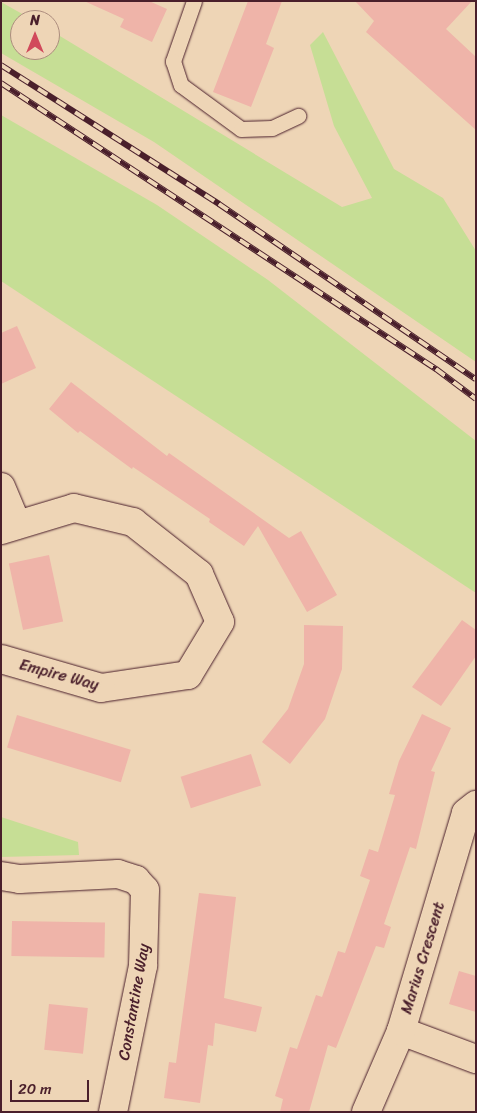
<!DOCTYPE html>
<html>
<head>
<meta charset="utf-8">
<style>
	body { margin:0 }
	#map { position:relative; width:477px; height:1113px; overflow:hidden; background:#eed5b6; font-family:Sriracha,sans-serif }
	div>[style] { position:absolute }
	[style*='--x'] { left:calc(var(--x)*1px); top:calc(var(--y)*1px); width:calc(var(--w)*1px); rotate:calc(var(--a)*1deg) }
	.green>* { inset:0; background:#c6de95 }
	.building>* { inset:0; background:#efb4a9; transform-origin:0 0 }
	.roads { filter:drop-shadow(0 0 1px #4a1f2b) drop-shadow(0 0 1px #4a1f2b) }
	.service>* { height:15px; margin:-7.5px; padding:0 7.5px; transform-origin:7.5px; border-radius:7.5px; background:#eed5b6 }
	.minor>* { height:28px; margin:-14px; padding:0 14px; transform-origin:14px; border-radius:14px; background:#eed5b6 }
	.rail>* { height:5.5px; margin-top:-2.75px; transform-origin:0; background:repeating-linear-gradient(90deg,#eed5b6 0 11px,#4a1f2b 0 22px); box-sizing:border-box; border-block:1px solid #4a1f2b }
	span { translate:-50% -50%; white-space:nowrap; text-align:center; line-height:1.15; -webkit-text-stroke:5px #eed5b6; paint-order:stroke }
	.street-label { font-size:16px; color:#4a1f2b }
	.frame { position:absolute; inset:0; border:2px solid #4a1f2b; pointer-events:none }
	.north { position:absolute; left:10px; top:10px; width:50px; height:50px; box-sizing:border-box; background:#eed5b6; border:1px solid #ac8c7e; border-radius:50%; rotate:0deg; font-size:14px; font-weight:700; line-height:20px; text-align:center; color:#4a1f2b }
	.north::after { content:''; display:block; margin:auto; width:18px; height:22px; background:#d1495b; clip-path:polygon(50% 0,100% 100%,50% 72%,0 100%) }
	.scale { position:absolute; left:10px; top:1080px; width:79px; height:22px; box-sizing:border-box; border:2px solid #4a1f2b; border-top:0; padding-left:6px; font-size:15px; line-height:18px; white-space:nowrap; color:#4a1f2b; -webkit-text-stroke:4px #eed5b6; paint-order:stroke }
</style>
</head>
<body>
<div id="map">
	<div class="green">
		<div style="clip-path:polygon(1px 2px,33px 20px,20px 20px,20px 50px,50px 50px,50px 30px,342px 207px,372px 198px,334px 126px,310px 45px,323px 32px,394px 169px,443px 198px,476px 251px,476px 362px,154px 142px,1px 53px)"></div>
		<div style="clip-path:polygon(1px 115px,157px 205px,268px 280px,476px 441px,476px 593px,1px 281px)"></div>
		<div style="clip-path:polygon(1px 817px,78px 842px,79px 855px,1px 857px)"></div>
	</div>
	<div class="building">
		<div style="clip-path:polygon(84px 1px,149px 1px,167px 9px,152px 42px,120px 27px,124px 19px)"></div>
		<div style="clip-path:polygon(248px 1px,282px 1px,266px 44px,274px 48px,251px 107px,213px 92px)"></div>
		<div style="clip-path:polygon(355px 1px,472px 1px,446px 29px,476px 57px,476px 130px,366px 32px,374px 21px)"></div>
		<div style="clip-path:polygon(17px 326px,36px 368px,1px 384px,1px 333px)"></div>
		<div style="clip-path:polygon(71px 382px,167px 456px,169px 453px,289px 538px,301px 531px,337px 595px,307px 612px,258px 526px,244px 546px,209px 522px,210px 519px,133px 467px,132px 469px,80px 431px,78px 433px,49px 409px)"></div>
		<div style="left:49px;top:555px;width:68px;height:41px;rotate:78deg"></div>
		<div style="clip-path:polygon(462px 620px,476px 630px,476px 656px,441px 706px,412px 687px)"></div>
		<div style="clip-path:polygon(304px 625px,343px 626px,342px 669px,325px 719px,290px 764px,262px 742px,288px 709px,304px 664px)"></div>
		<div style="clip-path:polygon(422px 714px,451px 728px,431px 771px,435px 772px,416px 849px,410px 847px,384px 924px,391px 927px,384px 948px,376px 946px,336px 1048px,328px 1045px,309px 1112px,280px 1112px,283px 1099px,275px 1096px,290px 1047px,297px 1049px,316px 995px,322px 997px,338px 951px,345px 953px,370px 880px,360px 876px,369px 849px,378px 852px,395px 795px,389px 794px,399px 761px)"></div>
		<div style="left:17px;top:715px;width:119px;height:34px;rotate:17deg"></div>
		<div style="left:251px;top:754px;width:33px;height:74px;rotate:72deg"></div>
		<div style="clip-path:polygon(199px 893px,236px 897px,224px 998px,262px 1007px,256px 1032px,215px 1023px,213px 1046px,208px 1045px,200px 1103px,164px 1098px,169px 1062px,176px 1063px)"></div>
		<div style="left:12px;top:921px;width:93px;height:35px;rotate:1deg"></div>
		<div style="clip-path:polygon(459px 971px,476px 976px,476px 1012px,449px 1004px)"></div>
		<div style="left:49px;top:1004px;width:39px;height:46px;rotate:6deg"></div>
	</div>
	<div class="roads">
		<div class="service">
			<div style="--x:194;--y:1;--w:64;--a:109.3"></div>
			<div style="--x:173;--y:61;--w:25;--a:72"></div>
			<div style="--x:181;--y:85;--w:74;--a:36.3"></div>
			<div style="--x:241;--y:129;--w:31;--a:-2"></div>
			<div style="--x:272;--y:128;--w:29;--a:-25"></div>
		</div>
		<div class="minor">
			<div style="--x:1;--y:487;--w:41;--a:67.2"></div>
			<div style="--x:1;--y:530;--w:76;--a:-16.8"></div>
			<div style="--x:74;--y:508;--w:61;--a:13.3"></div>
			<div style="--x:133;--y:522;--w:84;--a:38.2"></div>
			<div style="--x:199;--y:574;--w:52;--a:66.4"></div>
			<div style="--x:220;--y:622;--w:62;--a:121.1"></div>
			<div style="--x:188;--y:675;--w:88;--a:171.5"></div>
			<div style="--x:101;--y:688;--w:104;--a:-163.8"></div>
			<div style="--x:1;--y:876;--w:19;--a:9"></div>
			<div style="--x:20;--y:879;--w:98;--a:-2.9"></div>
			<div style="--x:118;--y:874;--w:19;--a:18"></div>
			<div style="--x:136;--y:880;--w:13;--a:48"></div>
			<div style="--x:145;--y:890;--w:76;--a:91.5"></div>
			<div style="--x:143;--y:966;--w:149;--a:101.6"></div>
			<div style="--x:401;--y:1031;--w:80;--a:20.5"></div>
			<div style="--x:366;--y:1112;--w:88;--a:-66.6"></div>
			<div style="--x:401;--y:1031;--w:227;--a:-73.4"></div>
			<div style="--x:466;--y:813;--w:13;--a:-39"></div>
		</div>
	</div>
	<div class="rail">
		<div style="--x:1;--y:65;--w:259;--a:32.5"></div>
		<div style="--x:219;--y:204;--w:311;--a:34.3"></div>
		<div style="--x:1;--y:83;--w:521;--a:33.32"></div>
		<div style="--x:436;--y:369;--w:50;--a:36.9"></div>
	</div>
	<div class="street-label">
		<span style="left:59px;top:675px;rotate:15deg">Empire Way</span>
		<span style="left:423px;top:958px;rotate:-73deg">Marius Crescent</span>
		<span style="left:134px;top:1002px;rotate:-80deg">Constantine Way</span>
	</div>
	<div class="frame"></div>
	<div class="north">N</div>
	<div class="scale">20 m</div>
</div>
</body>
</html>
